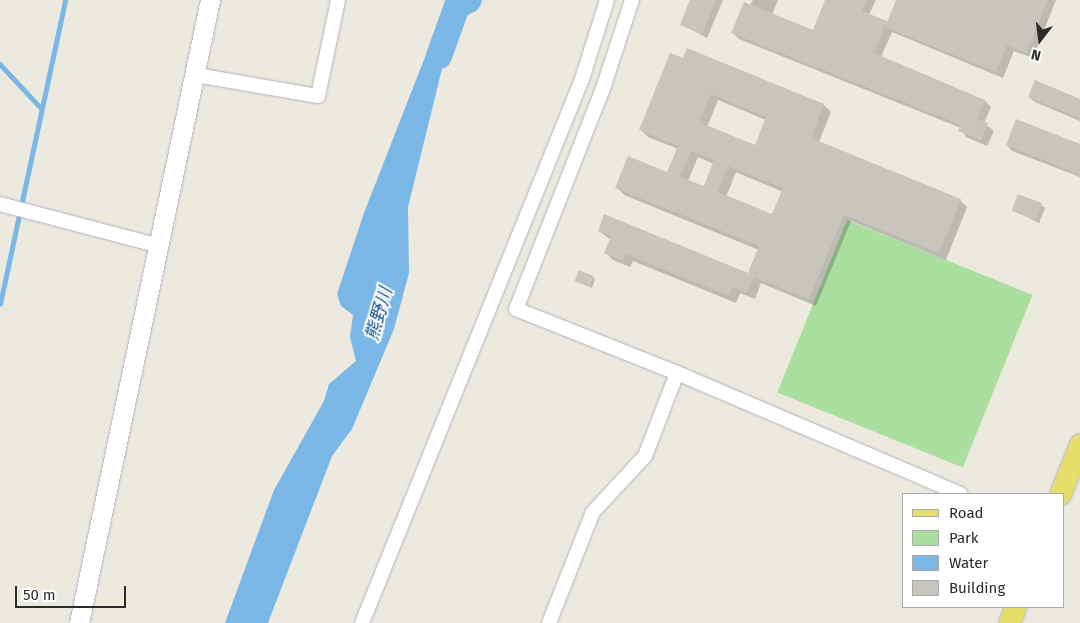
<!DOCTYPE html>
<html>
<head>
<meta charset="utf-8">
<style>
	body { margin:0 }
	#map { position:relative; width:1080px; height:623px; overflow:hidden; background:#ece9df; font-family:"Fira Sans","Noto Sans JP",sans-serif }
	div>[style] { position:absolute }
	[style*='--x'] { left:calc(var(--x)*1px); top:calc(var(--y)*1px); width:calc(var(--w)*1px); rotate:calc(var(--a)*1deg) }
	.green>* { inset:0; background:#aade9f; transform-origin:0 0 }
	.water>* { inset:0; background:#7ab7e6 }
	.shadow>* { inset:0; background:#0003 }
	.stream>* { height:4.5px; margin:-2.25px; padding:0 2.25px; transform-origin:2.25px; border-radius:2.25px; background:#7ab7e6 }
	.river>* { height:26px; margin:-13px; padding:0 13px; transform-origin:13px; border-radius:13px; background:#7ab7e6 }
	.building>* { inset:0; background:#c8c5be; transform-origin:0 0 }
	.roads { filter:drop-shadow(0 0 1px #b2b2be) drop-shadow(0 0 1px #b2b2be) }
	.street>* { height:14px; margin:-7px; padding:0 7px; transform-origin:7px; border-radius:7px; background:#fff }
	.secondary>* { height:19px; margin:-9.5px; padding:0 9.5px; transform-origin:9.5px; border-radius:9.5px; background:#fff }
	.primary>* { height:21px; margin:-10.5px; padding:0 10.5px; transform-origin:10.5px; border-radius:10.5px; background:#e7de69 }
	span { translate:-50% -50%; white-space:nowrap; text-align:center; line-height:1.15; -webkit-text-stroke:4px #fff; paint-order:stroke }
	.water-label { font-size:18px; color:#185493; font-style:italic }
	.legend { position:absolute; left:902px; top:493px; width:162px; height:115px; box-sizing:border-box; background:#fff; border:1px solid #aaa; margin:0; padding:6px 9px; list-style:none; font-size:15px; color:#2b2b2b }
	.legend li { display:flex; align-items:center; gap:10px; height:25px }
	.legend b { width:25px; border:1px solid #aaa }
	.north { position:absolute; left:1015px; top:15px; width:50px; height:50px; -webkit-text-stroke:4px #fff; paint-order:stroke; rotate:195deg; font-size:14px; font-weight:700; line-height:20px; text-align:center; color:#2b2b2b }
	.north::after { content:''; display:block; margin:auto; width:18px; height:22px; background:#2b2b2b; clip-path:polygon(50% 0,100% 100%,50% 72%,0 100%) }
	.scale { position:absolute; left:15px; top:586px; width:111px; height:22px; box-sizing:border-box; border:2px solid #2b2b2b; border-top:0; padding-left:6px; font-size:15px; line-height:18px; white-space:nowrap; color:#2b2b2b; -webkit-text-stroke:4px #fff; paint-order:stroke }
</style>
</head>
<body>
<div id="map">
	<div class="green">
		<div style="left:847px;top:220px;width:200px;height:186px;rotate:22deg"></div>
	</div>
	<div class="water">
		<div style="clip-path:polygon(443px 11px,453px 24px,408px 207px,409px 273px,394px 329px,352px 429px,332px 456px,268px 623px,225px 623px,274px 490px,324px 401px,329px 384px,356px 361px,350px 337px,353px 315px,341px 306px,337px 294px,364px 213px)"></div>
	</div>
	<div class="shadow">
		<div style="clip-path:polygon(690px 0,723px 0,707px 38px,681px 24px)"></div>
		<div style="clip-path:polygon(753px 0,778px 0,772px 15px,814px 32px,827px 0,876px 0,869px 15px,888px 24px,898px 0,1056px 0,1033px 58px,1014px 51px,1003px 78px,892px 32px,881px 57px,985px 101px,991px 107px,984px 123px,994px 131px,987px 146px,966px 137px,961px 128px,739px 39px,733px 33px)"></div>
		<div style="clip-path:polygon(evenodd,688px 50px,824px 105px,831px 112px,819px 142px,960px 200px,967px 207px,946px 260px,851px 221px,816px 306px,761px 283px,755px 299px,740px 293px,736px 303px,633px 261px,630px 267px,613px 260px,606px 253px,611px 240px,599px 231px,749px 275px,759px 250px,624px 195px,617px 187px,668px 173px,678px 149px,648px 137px,640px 129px,688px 50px,718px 100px,766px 120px,756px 146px,707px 127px,718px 100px,688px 50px,698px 157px,714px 164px,705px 188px,688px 181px,698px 157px,688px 50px,736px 172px,783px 192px,773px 216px,726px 197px,736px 172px)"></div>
		<div style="clip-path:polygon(1029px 97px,1080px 100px,1080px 121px,1035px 102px)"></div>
		<div style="clip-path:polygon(1007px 145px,1080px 145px,1080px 177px,1012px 151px)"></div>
		<div style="clip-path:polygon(1041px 205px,1045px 208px,1039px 223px,1012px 210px)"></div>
		<div style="clip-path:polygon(580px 272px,595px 279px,592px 288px,578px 282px)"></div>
	</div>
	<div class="stream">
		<div style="--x:0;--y:64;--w:60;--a:47"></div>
		<div style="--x:0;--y:304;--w:311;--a:-77.9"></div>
	</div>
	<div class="river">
		<div style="--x:439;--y:56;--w:53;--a:-70.2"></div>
		<div style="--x:457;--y:6;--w:13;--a:-27"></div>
	</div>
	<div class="building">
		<div style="clip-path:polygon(690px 0,716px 0,702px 34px,680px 25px)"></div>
		<div style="clip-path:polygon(825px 0,867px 0,862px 11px,887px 21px,874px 53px,985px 100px,977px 119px,988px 123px,981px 140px,958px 131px,961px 125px,731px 33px,744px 2px,813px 30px)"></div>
		<div style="clip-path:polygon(896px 0,1048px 0,1026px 53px,1007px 45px,996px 72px,885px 27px)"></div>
		<div style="clip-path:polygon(evenodd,687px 48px,824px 104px,811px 138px,961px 199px,939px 253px,844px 215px,809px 299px,754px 277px,747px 293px,733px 287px,729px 296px,626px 254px,623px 261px,604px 253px,611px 236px,598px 231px,604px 214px,748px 273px,759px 246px,615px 188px,628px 156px,667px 172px,678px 146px,639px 130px,670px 53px,683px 58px,687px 48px,711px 94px,766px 117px,755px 145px,699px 122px,711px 94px,687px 48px,691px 151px,714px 160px,704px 186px,680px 177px,691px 151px,687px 48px,728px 166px,783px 188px,772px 214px,718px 192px,728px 166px)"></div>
		<div style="clip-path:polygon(1035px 80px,1080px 99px,1080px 118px,1028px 97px)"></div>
		<div style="clip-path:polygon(1016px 119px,1080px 144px,1080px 175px,1006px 145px)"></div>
		<div style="left:1018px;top:194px;width:26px;height:18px;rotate:21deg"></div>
		<div style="left:579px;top:270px;width:16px;height:12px;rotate:22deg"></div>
	</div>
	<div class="roads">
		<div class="street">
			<div style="--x:632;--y:0;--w:96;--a:108.2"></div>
			<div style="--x:602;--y:91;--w:234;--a:111.5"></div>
			<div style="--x:516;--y:309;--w:173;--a:21.7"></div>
			<div style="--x:677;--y:373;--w:308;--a:23.1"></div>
			<div style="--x:196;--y:75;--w:124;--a:9.8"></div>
			<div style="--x:318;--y:96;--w:98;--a:-78.2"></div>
			<div style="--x:0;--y:204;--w:165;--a:14.7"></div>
			<div style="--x:362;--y:623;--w:587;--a:-67.98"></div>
			<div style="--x:582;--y:79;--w:83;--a:-72.4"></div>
			<div style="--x:549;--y:623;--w:119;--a:-68.4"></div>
			<div style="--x:593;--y:512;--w:76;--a:-47.1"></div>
			<div style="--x:645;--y:456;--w:89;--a:-68.9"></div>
		</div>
		<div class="secondary">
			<div style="--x:79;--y:623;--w:637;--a:-78.13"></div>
		</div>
		<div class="primary">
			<div style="--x:1060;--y:494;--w:54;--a:-68.2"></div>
			<div style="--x:1009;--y:623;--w:17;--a:-69"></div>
		</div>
	</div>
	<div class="water-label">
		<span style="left:379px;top:314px;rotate:-74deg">熊野川</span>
	</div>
	<ul class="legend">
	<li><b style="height:6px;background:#e7de69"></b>Road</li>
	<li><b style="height:14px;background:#aade9f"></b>Park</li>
	<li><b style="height:14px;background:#7ab7e6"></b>Water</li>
	<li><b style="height:14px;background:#c8c5be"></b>Building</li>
	</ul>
	<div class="north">N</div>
	<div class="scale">50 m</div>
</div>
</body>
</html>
